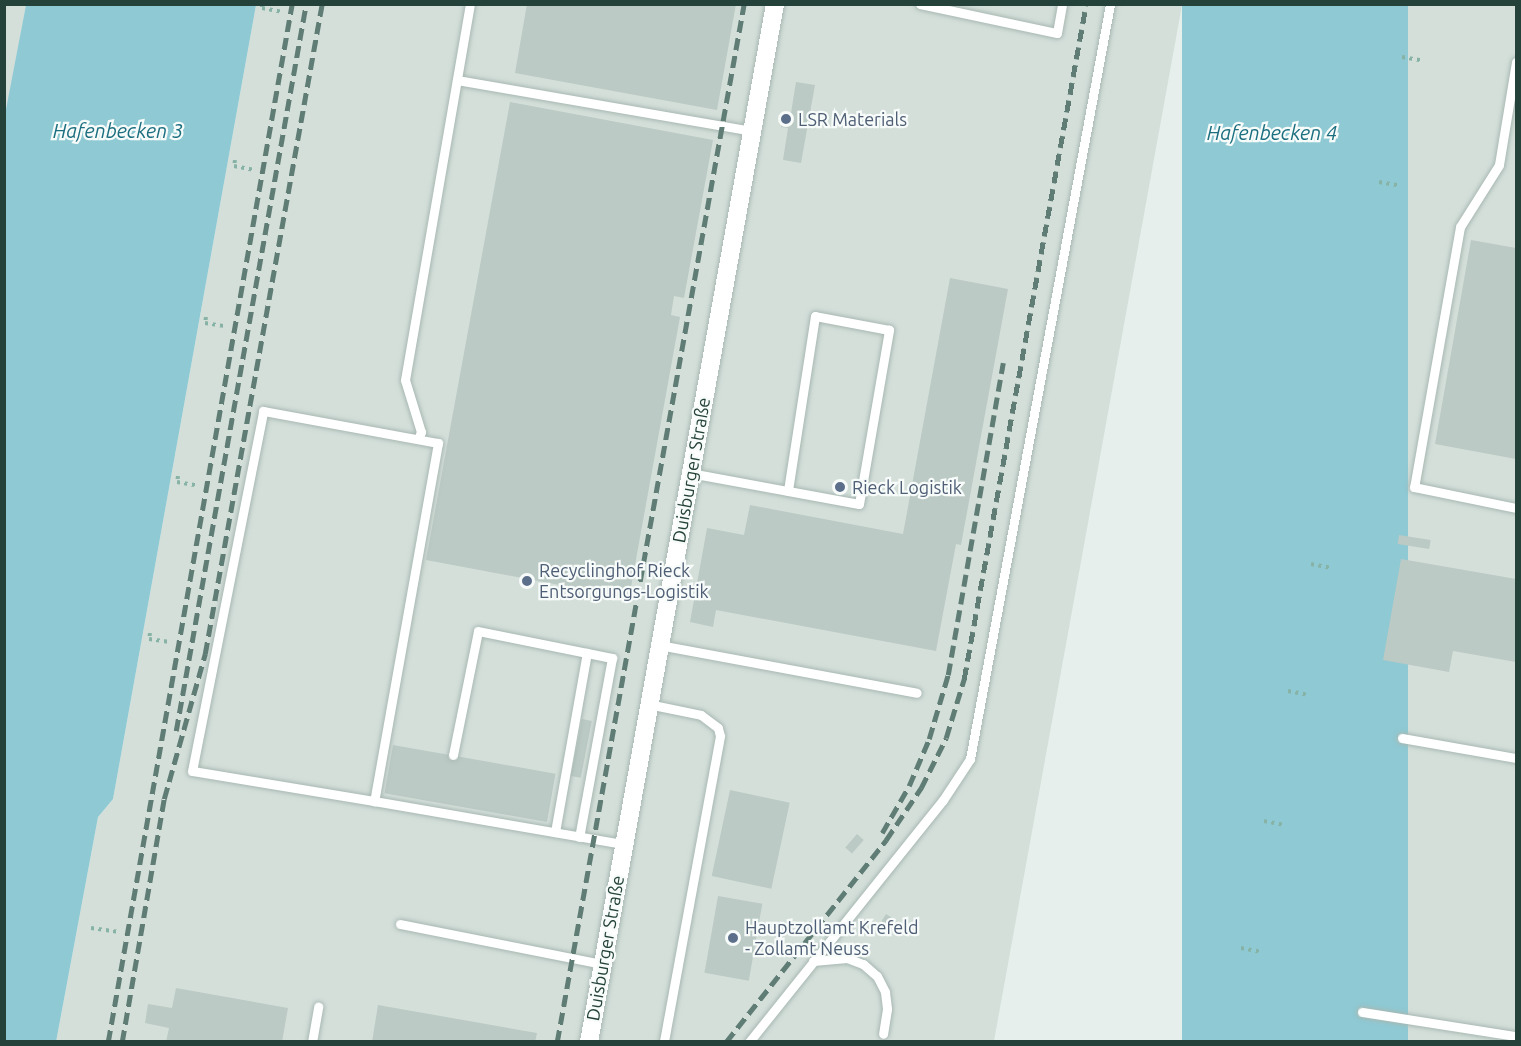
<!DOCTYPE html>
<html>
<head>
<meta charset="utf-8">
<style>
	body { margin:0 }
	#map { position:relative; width:1521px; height:1046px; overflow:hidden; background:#e6efeb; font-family:Ubuntu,sans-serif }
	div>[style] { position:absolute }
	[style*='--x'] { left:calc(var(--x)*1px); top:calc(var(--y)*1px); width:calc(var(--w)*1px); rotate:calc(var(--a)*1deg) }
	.built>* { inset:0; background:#d4dfda }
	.water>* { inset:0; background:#8ec9d4; transform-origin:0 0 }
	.building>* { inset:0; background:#bbcac4; transform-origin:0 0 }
	.path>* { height:4px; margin-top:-2px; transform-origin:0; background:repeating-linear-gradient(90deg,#86b3a5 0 3px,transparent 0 7.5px) }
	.roads { filter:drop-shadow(0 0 2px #a8b8b2) drop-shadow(0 0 2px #a8b8b2) }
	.service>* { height:9px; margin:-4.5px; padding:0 4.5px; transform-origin:4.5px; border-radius:4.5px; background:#fff }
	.minor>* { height:18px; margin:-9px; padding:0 9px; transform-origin:9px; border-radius:9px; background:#fff }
	.rail>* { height:4.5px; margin-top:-2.25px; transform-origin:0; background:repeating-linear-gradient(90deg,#5f7d75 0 12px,transparent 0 18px) }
	.dots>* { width:16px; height:16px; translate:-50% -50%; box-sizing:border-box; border:3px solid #f7fbf9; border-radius:50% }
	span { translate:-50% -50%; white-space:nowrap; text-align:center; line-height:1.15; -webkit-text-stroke:4.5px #f7fbf9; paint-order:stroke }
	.service-label { font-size:18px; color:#4e5e75 }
	.left { translate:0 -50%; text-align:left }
	.street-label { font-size:18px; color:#24423a }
	.water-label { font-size:20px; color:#1c6f80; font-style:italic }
	.frame { position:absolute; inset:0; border:6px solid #24423a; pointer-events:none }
</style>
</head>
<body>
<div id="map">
	<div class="built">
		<div style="clip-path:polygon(5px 5px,26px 5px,5px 120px)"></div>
		<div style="clip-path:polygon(256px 5px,1182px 5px,994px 1041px,56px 1042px,98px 817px,113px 799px)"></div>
		<div style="clip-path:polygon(1408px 5px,1516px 5px,1516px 1041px,1220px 1042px)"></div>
	</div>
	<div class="water">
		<div style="clip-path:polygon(26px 5px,256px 5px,113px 799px,98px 817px,56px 1042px,4px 1041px,4px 120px)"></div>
		<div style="left:1182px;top:5px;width:226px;height:1053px"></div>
	</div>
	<div class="building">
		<div style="clip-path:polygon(527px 4px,736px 4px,717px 110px,515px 73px)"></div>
		<div style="clip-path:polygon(796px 82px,815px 85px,801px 163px,783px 160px,788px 128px,781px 127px,784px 112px,791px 113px)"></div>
		<div style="clip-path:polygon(510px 102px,713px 140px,684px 298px,674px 296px,671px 315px,680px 317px,629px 598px,426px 560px)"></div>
		<div style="clip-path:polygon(1471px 240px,1516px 248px,1516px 459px,1435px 444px)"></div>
		<div style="clip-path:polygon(950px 278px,1008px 289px,961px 545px,956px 544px,936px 651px,716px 610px,713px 627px,690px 622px,707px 528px,744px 535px,750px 505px,903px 534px)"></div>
		<div style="left:1399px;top:535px;width:32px;height:9px;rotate:9deg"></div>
		<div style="clip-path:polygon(1401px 559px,1516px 579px,1516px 662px,1453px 651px,1449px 672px,1383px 660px)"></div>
		<div style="left:582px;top:719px;width:10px;height:58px;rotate:11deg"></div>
		<div style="left:393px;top:745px;width:165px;height:49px;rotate:10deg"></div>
		<div style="left:730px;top:790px;width:61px;height:88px;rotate:12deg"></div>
		<div style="left:857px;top:834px;width:9px;height:18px;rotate:41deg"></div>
		<div style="left:718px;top:896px;width:45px;height:78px;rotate:10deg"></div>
		<div style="left:886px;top:914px;width:9px;height:15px;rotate:32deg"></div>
		<div style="clip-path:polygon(176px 988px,288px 1008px,282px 1042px,166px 1042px,169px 1028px,145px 1023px,148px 1004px,172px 1008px)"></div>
		<div style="clip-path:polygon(378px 1005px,537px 1033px,535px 1042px,372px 1042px)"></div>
	</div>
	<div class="path">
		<div style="--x:262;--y:4;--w:4;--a:90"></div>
		<div style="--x:262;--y:8;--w:20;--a:11"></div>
		<div style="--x:1402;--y:57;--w:22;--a:10"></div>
		<div style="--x:235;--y:160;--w:6;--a:99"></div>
		<div style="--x:234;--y:166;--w:21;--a:11"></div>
		<div style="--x:1379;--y:182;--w:22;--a:10"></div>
		<div style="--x:206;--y:317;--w:6;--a:99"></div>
		<div style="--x:205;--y:323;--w:20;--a:9"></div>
		<div style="--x:178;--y:476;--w:6;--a:99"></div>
		<div style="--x:177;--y:482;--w:22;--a:10"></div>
		<div style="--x:1311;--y:564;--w:20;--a:11"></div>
		<div style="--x:150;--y:633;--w:6;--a:99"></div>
		<div style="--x:149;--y:639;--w:21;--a:8"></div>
		<div style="--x:1288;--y:691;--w:20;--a:11"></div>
		<div style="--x:1264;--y:821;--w:20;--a:11"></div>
		<div style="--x:91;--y:928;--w:27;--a:8"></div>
		<div style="--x:1241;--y:948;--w:20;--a:11"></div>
	</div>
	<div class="roads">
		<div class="service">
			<div style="--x:920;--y:4;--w:140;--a:12"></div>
			<div style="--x:1057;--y:33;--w:29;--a:-80"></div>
			<div style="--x:1516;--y:62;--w:104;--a:99.4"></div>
			<div style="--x:1499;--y:165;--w:73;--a:122.2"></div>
			<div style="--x:1460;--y:227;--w:264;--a:100"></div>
			<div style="--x:1414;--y:487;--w:104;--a:11.6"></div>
			<div style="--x:457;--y:80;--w:299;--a:9.8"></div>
			<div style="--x:418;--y:439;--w:8;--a:-67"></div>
			<div style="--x:421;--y:432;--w:54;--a:-107.1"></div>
			<div style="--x:405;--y:380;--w:382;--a:-80.2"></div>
			<div style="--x:690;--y:473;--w:100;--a:10.4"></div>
			<div style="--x:788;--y:491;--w:72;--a:10.4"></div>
			<div style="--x:859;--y:504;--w:177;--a:-80.2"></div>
			<div style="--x:889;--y:330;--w:75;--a:-169.3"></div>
			<div style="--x:815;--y:316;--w:177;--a:98.8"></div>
			<div style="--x:659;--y:645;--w:262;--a:10.5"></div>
			<div style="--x:648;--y:704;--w:54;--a:11.7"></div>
			<div style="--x:701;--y:715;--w:21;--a:37"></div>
			<div style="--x:718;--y:728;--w:8;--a:76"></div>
			<div style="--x:720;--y:736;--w:311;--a:100.4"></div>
			<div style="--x:1402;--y:738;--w:116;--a:10"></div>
			<div style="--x:453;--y:755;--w:126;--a:-78.6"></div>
			<div style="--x:478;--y:631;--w:137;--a:11.4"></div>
			<div style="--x:612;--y:658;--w:182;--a:100.4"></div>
			<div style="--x:374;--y:801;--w:184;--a:-170.6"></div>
			<div style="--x:192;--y:771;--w:367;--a:-78.8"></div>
			<div style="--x:263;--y:411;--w:178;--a:10.4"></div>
			<div style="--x:438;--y:443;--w:364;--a:100.1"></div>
			<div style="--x:374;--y:801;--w:253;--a:9.8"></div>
			<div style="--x:555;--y:832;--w:182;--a:-79.9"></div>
			<div style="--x:400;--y:924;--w:206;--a:11.2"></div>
			<div style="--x:813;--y:961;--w:34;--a:-5"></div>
			<div style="--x:847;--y:958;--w:17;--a:21"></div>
			<div style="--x:863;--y:964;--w:18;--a:41"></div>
			<div style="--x:877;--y:976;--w:18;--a:63"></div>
			<div style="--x:885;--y:992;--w:17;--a:83"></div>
			<div style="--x:887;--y:1009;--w:25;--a:99"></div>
			<div style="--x:1362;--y:1012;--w:156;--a:8.9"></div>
			<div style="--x:312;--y:1042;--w:36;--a:-80"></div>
			<div style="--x:749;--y:1042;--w:310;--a:-51.3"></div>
			<div style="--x:943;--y:800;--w:49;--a:-56.6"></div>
			<div style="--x:970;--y:759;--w:768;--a:-79.49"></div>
		</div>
		<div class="minor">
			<div style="--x:589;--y:1042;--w:1055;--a:-79.84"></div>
		</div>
	</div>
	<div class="rail">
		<div style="--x:176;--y:731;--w:739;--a:-79.86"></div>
		<div style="--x:882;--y:833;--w:54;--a:-60.1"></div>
		<div style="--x:909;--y:786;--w:51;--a:-66.9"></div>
		<div style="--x:929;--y:739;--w:67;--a:-73.5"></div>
		<div style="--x:948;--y:675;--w:317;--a:-80"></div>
		<div style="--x:108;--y:1042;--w:1054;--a:-79.95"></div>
		<div style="--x:122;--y:1042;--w:247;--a:-80.2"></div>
		<div style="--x:164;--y:799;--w:151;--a:-74.2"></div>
		<div style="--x:205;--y:654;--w:660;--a:-79.8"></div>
		<div style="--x:557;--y:1042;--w:1055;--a:-79.79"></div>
		<div style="--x:726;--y:1042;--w:258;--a:-51.6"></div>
		<div style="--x:886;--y:840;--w:63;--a:-56.1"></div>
		<div style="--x:921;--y:788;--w:56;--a:-63.4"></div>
		<div style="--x:946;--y:738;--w:62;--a:-73"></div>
		<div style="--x:964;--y:679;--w:686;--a:-79.75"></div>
	</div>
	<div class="dots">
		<div style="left:786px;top:119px;background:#5c6f8a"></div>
		<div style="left:840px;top:487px;background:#5c6f8a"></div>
		<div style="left:527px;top:581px;background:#5c6f8a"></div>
		<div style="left:733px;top:938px;background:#5c6f8a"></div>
	</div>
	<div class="service-label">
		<span class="left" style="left:798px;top:119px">LSR Materials</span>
		<span class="left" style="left:852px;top:487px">Rieck Logistik</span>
		<span class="left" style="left:539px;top:581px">Recyclinghof Rieck<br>Entsorgungs-Logistik</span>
		<span class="left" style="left:745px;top:938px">Hauptzollamt Krefeld<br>- Zollamt Neuss</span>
	</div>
	<div class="street-label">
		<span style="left:691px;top:470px;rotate:-80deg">Duisburger Straße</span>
		<span style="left:605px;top:948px;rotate:-80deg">Duisburger Straße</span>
	</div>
	<div class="water-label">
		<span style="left:118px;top:130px">Hafenbecken 3</span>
		<span style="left:1272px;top:132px">Hafenbecken 4</span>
	</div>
	<div class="frame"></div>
</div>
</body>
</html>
